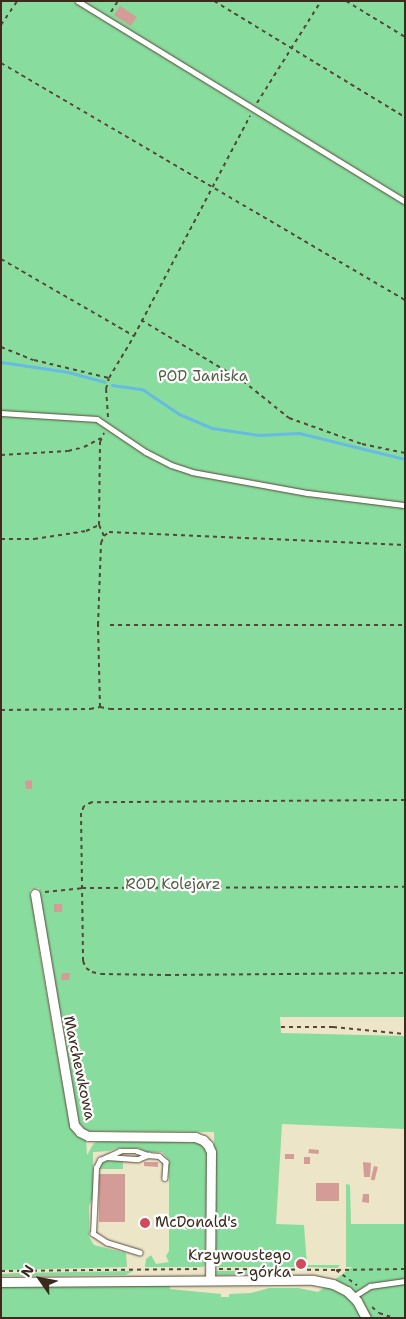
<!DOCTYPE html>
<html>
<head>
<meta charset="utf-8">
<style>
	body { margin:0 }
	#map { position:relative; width:406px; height:1319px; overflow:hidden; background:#ece5c7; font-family:"Shantell Sans",sans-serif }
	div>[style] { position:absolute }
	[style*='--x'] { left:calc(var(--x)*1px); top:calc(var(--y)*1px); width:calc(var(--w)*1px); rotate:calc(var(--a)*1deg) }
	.green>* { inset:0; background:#88dc9d }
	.stream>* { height:3px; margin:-1.5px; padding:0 1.5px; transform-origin:1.5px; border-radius:1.5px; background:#67bbe3 }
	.building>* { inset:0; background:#d49c96; transform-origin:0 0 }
	.path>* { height:2px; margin-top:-1px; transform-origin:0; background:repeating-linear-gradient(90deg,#564637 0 4px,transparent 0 8px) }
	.roads { filter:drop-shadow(0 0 1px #564637) drop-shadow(0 0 1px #564637) }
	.service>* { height:4.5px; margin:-2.25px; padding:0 2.25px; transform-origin:2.25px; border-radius:2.25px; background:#fff }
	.minor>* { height:9px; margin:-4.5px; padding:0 4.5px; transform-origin:4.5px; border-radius:4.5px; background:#fff }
	.dots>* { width:14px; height:14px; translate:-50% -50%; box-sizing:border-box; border:2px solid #fff; border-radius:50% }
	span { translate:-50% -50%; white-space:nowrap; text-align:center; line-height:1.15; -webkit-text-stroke:4.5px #fff; paint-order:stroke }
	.park-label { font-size:15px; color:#525f44 }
	.street-label { font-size:15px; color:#3b2a1e }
	.poi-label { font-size:15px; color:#3b2a1e }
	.left { translate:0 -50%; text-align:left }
	.right { translate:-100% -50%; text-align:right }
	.frame { position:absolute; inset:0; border:2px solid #3b2a1e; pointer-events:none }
	.north { position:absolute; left:15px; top:1254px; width:50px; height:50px; -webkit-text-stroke:4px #fff; paint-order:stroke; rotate:303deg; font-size:14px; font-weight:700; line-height:20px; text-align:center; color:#3b2a1e }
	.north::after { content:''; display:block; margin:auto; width:18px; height:22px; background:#3b2a1e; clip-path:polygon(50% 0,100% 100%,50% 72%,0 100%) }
</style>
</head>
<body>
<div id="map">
	<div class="green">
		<div style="clip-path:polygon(1px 1px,405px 1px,405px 1017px,280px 1017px,281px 1033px,405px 1036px,405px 1129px,282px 1124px,276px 1224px,304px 1225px,307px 1265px,340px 1265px,337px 1268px,306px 1267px,304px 1264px,298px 1264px,298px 1267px,215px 1267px,214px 1132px,86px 1131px,79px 1122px,39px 888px,30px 890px,41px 961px,69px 1121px,86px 1137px,87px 1155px,94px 1143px,104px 1140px,201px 1143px,207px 1149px,205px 1265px,203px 1267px,145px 1267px,146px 1259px,151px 1255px,156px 1264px,169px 1262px,166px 1256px,169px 1251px,169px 1160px,162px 1152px,147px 1152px,139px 1148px,118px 1148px,109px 1151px,93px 1152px,93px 1197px,89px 1206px,89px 1237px,94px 1245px,126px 1253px,127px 1267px,1px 1270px)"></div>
		<div style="clip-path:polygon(105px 1161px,123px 1161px,123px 1169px,99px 1169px,101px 1164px)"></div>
		<div style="clip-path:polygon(346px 1184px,350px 1185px,351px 1224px,405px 1224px,405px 1318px,1px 1318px,1px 1287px,170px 1285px,170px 1289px,221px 1294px,221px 1297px,229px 1297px,229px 1294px,251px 1293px,269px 1288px,298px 1288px,318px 1292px,352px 1267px,346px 1267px)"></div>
		<div style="clip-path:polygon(285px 1270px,274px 1274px,217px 1275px,214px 1271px)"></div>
		<div style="clip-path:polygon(133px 1271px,126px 1275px,1px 1276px,1px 1274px,16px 1273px)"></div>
	</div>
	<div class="stream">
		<div style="--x:1;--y:362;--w:68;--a:8.5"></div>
		<div style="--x:68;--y:372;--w:38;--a:15"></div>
		<div style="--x:112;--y:385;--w:30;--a:8"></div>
		<div style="--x:142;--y:389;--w:45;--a:34"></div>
		<div style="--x:179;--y:414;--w:36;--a:23"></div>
		<div style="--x:212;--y:428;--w:48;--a:8.5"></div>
		<div style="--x:259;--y:435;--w:40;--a:-2.9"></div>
		<div style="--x:299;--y:433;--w:109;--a:13.8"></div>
	</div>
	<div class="building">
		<div style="left:120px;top:6px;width:20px;height:11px;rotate:33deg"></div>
		<div style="clip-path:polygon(32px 780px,32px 789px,26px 789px,25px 781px)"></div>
		<div style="left:54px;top:904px;width:8px;height:8px"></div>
		<div style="clip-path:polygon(62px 973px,70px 973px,69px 980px,61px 980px)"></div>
		<div style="left:309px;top:1149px;width:10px;height:4px;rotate:6deg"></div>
		<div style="left:285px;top:1154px;width:9px;height:5px"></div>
		<div style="left:304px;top:1157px;width:6px;height:7px"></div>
		<div style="clip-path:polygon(144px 1162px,158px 1162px,158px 1167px,144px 1166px)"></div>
		<div style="clip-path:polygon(363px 1162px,371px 1163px,370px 1177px,364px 1177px)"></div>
		<div style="left:374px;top:1166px;width:4px;height:14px;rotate:14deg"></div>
		<div style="left:99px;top:1174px;width:26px;height:48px"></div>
		<div style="left:316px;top:1183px;width:23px;height:18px"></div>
		<div style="clip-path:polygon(363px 1194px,369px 1194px,369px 1203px,362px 1202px)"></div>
	</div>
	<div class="path">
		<div style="--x:214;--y:1;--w:223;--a:31.3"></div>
		<div style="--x:346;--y:1;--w:69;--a:31.4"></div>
		<div style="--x:111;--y:12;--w:13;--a:-58"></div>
		<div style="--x:1;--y:25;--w:29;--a:-56"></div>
		<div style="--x:1;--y:63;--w:468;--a:30.4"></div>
		<div style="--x:257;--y:103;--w:120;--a:-57.9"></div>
		<div style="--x:1;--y:259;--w:154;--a:30.1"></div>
		<div style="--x:141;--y:320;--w:119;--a:30.9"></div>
		<div style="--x:243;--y:381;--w:59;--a:38.8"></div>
		<div style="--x:289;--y:418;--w:77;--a:19.6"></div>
		<div style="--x:362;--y:444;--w:44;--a:11.8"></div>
		<div style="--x:1;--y:347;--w:35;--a:22"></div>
		<div style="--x:34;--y:360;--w:77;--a:13.5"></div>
		<div style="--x:108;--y:417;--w:28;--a:-94"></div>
		<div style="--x:106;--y:389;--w:11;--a:-75"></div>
		<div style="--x:109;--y:378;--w:49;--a:-59.2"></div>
		<div style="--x:134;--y:336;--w:249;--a:-62.2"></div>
		<div style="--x:1;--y:455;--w:67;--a:-3.4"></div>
		<div style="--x:68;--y:451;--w:16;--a:-14"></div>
		<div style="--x:84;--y:447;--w:19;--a:-28"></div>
		<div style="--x:104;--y:536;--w:12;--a:-114"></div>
		<div style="--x:99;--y:525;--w:83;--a:-89.3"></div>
		<div style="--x:100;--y:442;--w:10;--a:-66"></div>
		<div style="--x:1;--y:539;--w:33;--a:0"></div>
		<div style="--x:34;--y:539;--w:53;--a:-8.7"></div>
		<div style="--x:86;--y:531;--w:14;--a:-25"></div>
		<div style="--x:110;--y:625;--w:295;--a:0"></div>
		<div style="--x:100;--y:707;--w:82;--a:-91.4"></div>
		<div style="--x:98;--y:625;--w:82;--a:-87.9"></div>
		<div style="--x:101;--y:543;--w:8;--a:-67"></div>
		<div style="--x:104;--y:536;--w:6;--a:-39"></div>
		<div style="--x:109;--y:532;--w:296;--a:2.5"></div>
		<div style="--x:1;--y:710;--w:89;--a:-0.6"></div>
		<div style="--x:90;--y:709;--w:10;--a:-11"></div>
		<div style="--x:100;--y:707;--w:10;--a:11"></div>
		<div style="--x:110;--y:709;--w:295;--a:0"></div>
		<div style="--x:405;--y:800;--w:313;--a:179.6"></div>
		<div style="--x:92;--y:802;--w:9;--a:153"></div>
		<div style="--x:84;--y:806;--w:8;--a:113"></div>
		<div style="--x:81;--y:813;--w:148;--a:89.2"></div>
		<div style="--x:83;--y:961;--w:8;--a:67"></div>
		<div style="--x:86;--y:968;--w:7;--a:34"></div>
		<div style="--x:92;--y:972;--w:9;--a:13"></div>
		<div style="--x:101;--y:974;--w:66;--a:0.9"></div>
		<div style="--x:167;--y:975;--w:238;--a:-0.5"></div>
		<div style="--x:45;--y:892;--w:37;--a:-6"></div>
		<div style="--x:82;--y:888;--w:323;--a:-0.2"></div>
		<div style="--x:281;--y:1027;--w:52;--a:0"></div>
		<div style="--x:333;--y:1027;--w:72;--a:5.6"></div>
		<div style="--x:219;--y:1269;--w:117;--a:0.5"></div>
		<div style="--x:336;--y:1270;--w:26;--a:36"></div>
		<div style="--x:337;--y:1270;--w:68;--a:-0.8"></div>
		<div style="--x:1;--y:1271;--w:200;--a:-0.6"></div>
		<div style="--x:372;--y:1307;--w:9;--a:41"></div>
		<div style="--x:379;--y:1313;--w:16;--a:18"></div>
	</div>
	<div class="roads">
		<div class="service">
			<div style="--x:78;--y:1;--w:383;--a:31.5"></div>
			<div style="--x:1;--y:413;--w:96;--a:3.6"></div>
			<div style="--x:97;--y:419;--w:59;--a:34"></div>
			<div style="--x:146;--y:452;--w:28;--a:27"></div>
			<div style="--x:171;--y:465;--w:22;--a:18"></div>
			<div style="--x:192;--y:472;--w:118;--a:10.3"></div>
			<div style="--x:308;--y:493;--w:98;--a:7.1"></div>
			<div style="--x:107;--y:1157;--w:31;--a:4"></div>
			<div style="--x:138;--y:1159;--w:11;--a:-22"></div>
			<div style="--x:148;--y:1155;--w:11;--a:5"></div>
			<div style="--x:159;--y:1156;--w:9;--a:41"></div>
			<div style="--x:166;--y:1162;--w:16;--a:94"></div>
			<div style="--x:140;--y:1253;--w:34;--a:-163"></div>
			<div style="--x:107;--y:1243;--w:17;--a:-147"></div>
			<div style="--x:93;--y:1234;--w:66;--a:-87.4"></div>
			<div style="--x:96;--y:1168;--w:9;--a:-63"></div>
			<div style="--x:100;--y:1160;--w:22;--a:-24"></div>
			<div style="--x:120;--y:1151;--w:17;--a:0"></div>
			<div style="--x:137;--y:1151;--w:12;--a:20"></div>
			<div style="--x:353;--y:1297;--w:20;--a:-33"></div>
			<div style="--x:370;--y:1286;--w:35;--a:-8"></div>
		</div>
		<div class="minor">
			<div style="--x:35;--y:894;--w:234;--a:80.4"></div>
			<div style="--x:74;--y:1125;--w:9;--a:49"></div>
			<div style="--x:80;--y:1132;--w:9;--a:27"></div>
			<div style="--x:88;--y:1136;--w:107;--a:0.5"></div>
			<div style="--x:195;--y:1137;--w:9;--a:21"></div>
			<div style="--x:203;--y:1140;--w:7;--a:45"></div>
			<div style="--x:208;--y:1145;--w:8;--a:67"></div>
			<div style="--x:211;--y:1152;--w:128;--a:90.4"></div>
			<div style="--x:1;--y:1282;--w:312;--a:-0.4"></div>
			<div style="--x:313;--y:1280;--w:20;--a:11"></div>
			<div style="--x:333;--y:1284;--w:16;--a:27"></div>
			<div style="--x:347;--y:1291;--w:14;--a:45"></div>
			<div style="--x:357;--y:1301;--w:19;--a:62"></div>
		</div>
	</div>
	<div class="dots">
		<div style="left:145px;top:1223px;background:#d1495b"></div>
		<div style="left:301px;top:1264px;background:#d1495b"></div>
	</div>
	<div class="park-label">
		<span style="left:203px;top:377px">POD Janiska</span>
		<span style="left:173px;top:885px">ROD Kolejarz</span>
	</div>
	<div class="street-label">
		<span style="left:79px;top:1068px;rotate:78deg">Marchewkowa</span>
	</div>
	<div class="poi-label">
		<span class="left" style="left:155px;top:1223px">McDonald's</span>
		<span class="right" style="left:291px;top:1264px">Krzywoustego<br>- górka</span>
	</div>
	<div class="frame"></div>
	<div class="north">N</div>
</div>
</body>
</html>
